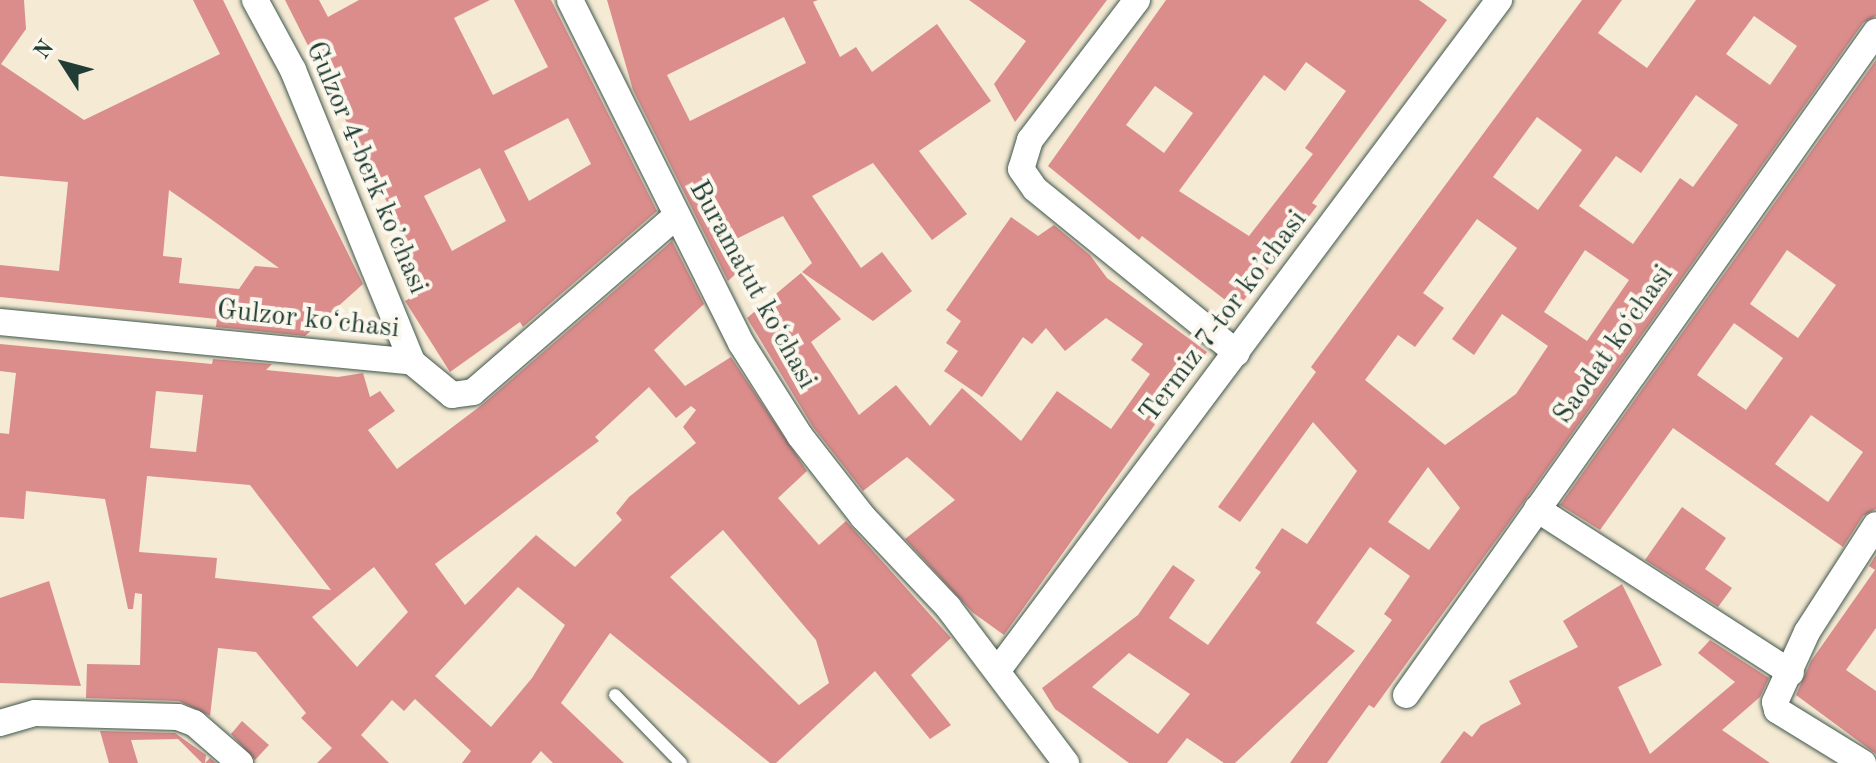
<!DOCTYPE html>
<html>
<head>
<meta charset="utf-8">
<style>
	body { margin:0 }
	#map { position:relative; width:1876px; height:763px; overflow:hidden; background:#f5ead4; font-family:"Old Standard TT",serif }
	div>[style] { position:absolute }
	[style*='--x'] { left:calc(var(--x)*1px); top:calc(var(--y)*1px); width:calc(var(--w)*1px); rotate:calc(var(--a)*1deg) }
	.building>* { inset:0; background:#db8d8c }
	.roads { filter:drop-shadow(0 0 2px #3f574c) drop-shadow(0 0 2px #3f574c) }
	.lane>* { height:12px; margin:-6px; padding:0 6px; transform-origin:6px; border-radius:6px; background:#fff }
	.street>* { height:26px; margin:-13px; padding:0 13px; transform-origin:13px; border-radius:13px; background:#fff }
	span { translate:-50% -50%; white-space:nowrap; text-align:center; line-height:1.15; -webkit-text-stroke:8px #fbf7ec; paint-order:stroke }
	.street-label { font-size:28px; color:#1f3d34 }
	.north { position:absolute; left:24px; top:24px; width:80px; height:80px; -webkit-text-stroke:6px #fbf7ec; paint-order:stroke; rotate:306deg; font-size:22px; font-weight:700; line-height:32px; text-align:center; color:#1f3d34 }
	.north::after { content:''; display:block; margin:auto; width:28px; height:36px; background:#1f3d34; clip-path:polygon(50% 0,100% 100%,50% 72%,0 100%) }
</style>
</head>
<body>
<div id="map">
	<div class="building">
		<div style="clip-path:polygon(evenodd,0 0,24px 0,26px 29px,1px 64px,84px 120px,220px 54px,193px 0,223px 0,363px 284px,305px 336px,216px 327px,217px 319px,0 297px,0 265px,59px 271px,68px 182px,0 176px,0 0,169px 190px,208px 217px,279px 268px,255px 266px,239px 289px,179px 283px,182px 258px,163px 256px,169px 190px)"></div>
		<div style="clip-path:polygon(evenodd,285px 0,319px 0,328px 17px,359px 0,490px 0,454px 18px,493px 95px,548px 67px,514px 0,551px 0,657px 211px,523px 327px,520px 322px,450px 372px,405px 301px,425px 290px,398px 237px,403px 234px,285px 0,568px 118px,591px 164px,529px 201px,504px 151px,568px 118px,285px 0,480px 168px,506px 221px,452px 251px,424px 196px,480px 168px)"></div>
		<div style="clip-path:polygon(evenodd,607px 0,818px 0,813px 2px,840px 57px,856px 47px,872px 72px,937px 24px,991px 101px,919px 151px,967px 214px,932px 240px,873px 163px,812px 196px,861px 268px,882px 252px,912px 291px,873px 321px,802px 272px,812px 263px,783px 216px,728px 243px,742px 268px,728px 281px,633px 90px,607px 0,784px 17px,806px 63px,690px 121px,667px 75px,784px 17px)"></div>
		<div style="clip-path:polygon(969px 0,1107px 0,1015px 122px,994px 84px,1026px 41px)"></div>
		<div style="clip-path:polygon(evenodd,1166px 0,1419px 0,1447px 20px,1312px 203px,1317px 206px,1237px 309px,1142px 236px,1139px 240px,1048px 166px,1166px 0,1306px 62px,1346px 91px,1305px 148px,1313px 154px,1249px 236px,1179px 191px,1264px 75px,1285px 91px,1306px 62px,1166px 0,1155px 86px,1193px 113px,1164px 153px,1126px 125px,1155px 86px)"></div>
		<div style="clip-path:polygon(evenodd,1582px 0,1622px 0,1598px 33px,1647px 68px,1696px 0,1876px 0,1876px 16px,1863px 23px,1508px 524px,1374px 708px,1369px 705px,1327px 763px,1290px 763px,1392px 620px,1384px 614px,1410px 576px,1370px 547px,1316px 623px,1355px 651px,1235px 763px,1224px 763px,1187px 738px,1167px 763px,1129px 763px,1055px 709px,1042px 688px,1138px 615px,1173px 565px,1195px 580px,1169px 618px,1208px 645px,1261px 572px,1255px 568px,1282px 528px,1307px 544px,1357px 471px,1313px 422px,1240px 522px,1218px 507px,1316px 372px,1311px 367px,1582px 0,1754px 16px,1797px 46px,1770px 85px,1726px 54px,1754px 16px,1582px 0,1696px 95px,1738px 125px,1693px 187px,1680px 178px,1633px 244px,1579px 206px,1616px 156px,1641px 173px,1696px 95px,1582px 0,1537px 117px,1582px 150px,1538px 210px,1493px 177px,1537px 117px,1582px 0,1477px 219px,1517px 248px,1452px 339px,1474px 355px,1502px 314px,1548px 346px,1516px 394px,1445px 445px,1365px 380px,1398px 335px,1415px 347px,1444px 308px,1423px 293px,1477px 219px,1582px 0,1585px 250px,1629px 280px,1587px 341px,1544px 312px,1585px 250px,1582px 0,1428px 467px,1460px 508px,1429px 550px,1388px 522px,1428px 467px,1582px 0,1129px 653px,1190px 694px,1158px 734px,1092px 687px,1129px 653px)"></div>
		<div style="clip-path:polygon(evenodd,1876px 60px,1876px 509px,1863px 516px,1843px 547px,1673px 428px,1600px 530px,1560px 505px,1876px 60px,1787px 250px,1836px 285px,1798px 338px,1750px 304px,1787px 250px,1876px 60px,1734px 323px,1783px 358px,1746px 410px,1697px 375px,1734px 323px,1876px 60px,1811px 415px,1863px 452px,1828px 502px,1775px 464px,1811px 415px)"></div>
		<div style="clip-path:polygon(1011px 217px,1038px 236px,1054px 225px,1090px 255px,1107px 278px,1207px 352px,1004px 635px,972px 612px,905px 539px,955px 500px,907px 457px,863px 491px,813px 427px,747px 318px,801px 273px,841px 319px,811px 342px,859px 415px,896px 385px,930px 426px,962px 388px,1021px 441px,1057px 391px,1111px 429px,1150px 374px,1131px 360px,1143px 344px,1106px 318px,1065px 351px,1046px 328px,1032px 344px,1023px 337px,982px 397px,944px 371px,958px 351px,946px 343px,961px 321px,946px 310px)"></div>
		<div style="clip-path:polygon(evenodd,672px 241px,704px 304px,654px 350px,685px 386px,731px 357px,807px 471px,778px 498px,819px 545px,846px 521px,951px 638px,911px 675px,951px 725px,930px 739px,875px 671px,776px 763px,770px 763px,610px 633px,561px 703px,624px 763px,553px 763px,541px 751px,531px 763px,462px 763px,471px 751px,415px 699px,404px 711px,392px 700px,361px 735px,389px 763px,317px 763px,332px 748px,301px 718px,306px 713px,256px 652px,218px 648px,210px 716px,179px 701px,86px 698px,87px 664px,140px 665px,142px 594px,135px 593px,133px 609px,128px 609px,105px 499px,26px 491px,24px 519px,0 517px,0 433px,9px 434px,16px 373px,0 371px,0 344px,212px 364px,213px 359px,272px 364px,266px 370px,338px 377px,363px 373px,370px 397px,380px 391px,395px 411px,368px 430px,397px 469px,483px 404px,672px 241px,649px 387px,676px 418px,691px 406px,696px 410px,683px 427px,696px 443px,629px 497px,616px 513px,622px 520px,575px 567px,536px 535px,465px 605px,435px 564px,599px 441px,595px 437px,649px 387px,672px 241px,156px 391px,203px 395px,196px 452px,150px 448px,156px 391px,672px 241px,147px 476px,250px 485px,331px 590px,215px 578px,217px 558px,139px 552px,147px 476px,672px 241px,723px 530px,816px 640px,829px 683px,799px 705px,670px 577px,723px 530px,672px 241px,374px 567px,408px 612px,357px 667px,312px 617px,374px 567px,672px 241px,518px 587px,565px 625px,532px 678px,491px 727px,435px 676px,518px 587px)"></div>
		<div style="clip-path:polygon(1682px 507px,1726px 538px,1705px 569px,1732px 588px,1718px 607px,1645px 560px)"></div>
		<div style="clip-path:polygon(1876px 555px,1876px 628px,1846px 670px,1876px 691px,1876px 754px,1796px 695px,1811px 661px,1875px 570px,1869px 566px)"></div>
		<div style="clip-path:polygon(49px 581px,81px 686px,0 683px,0 598px)"></div>
		<div style="clip-path:polygon(1622px 584px,1662px 665px,1618px 687px,1650px 754px,1735px 682px,1698px 653px,1710px 640px,1769px 678px,1760px 697px,1722px 730px,1770px 763px,1440px 763px,1464px 731px,1472px 737px,1481px 725px,1521px 704px,1509px 681px,1578px 647px,1563px 621px)"></div>
		<div style="clip-path:polygon(242px 721px,269px 745px,255px 760px,231px 734px)"></div>
		<div style="clip-path:polygon(100px 731px,175px 733px,206px 755px,205px 763px,210px 758px,216px 763px,202px 763px,178px 739px,131px 740px,138px 763px,109px 763px)"></div>
	</div>
	<div class="roads">
		<div class="lane">
			<div style="--x:615;--y:695;--w:95;--a:45.9"></div>
		</div>
		<div class="street">
			<div style="--x:255;--y:0;--w:80;--a:61.5"></div>
			<div style="--x:293;--y:70;--w:315;--a:67.8"></div>
			<div style="--x:570;--y:0;--w:383;--a:63.5"></div>
			<div style="--x:741;--y:343;--w:110;--a:57.6"></div>
			<div style="--x:800;--y:436;--w:103;--a:52.1"></div>
			<div style="--x:863;--y:517;--w:124;--a:46.6"></div>
			<div style="--x:948;--y:607;--w:196;--a:52.9"></div>
			<div style="--x:1137;--y:0;--w:176;--a:127.4"></div>
			<div style="--x:1030;--y:140;--w:30;--a:107"></div>
			<div style="--x:1021;--y:169;--w:24;--a:55"></div>
			<div style="--x:1035;--y:189;--w:260;--a:39.1"></div>
			<div style="--x:0;--y:322;--w:414;--a:5.5"></div>
			<div style="--x:412;--y:362;--w:52;--a:39.5"></div>
			<div style="--x:452;--y:395;--w:21;--a:-8"></div>
			<div style="--x:473;--y:392;--w:269;--a:-40.9"></div>
			<div style="--x:1537;--y:509;--w:302;--a:32.8"></div>
			<div style="--x:998;--y:670;--w:837;--a:-53.21"></div>
			<div style="--x:1406;--y:695;--w:813;--a:-54.67"></div>
			<div style="--x:0;--y:723;--w:36;--a:-16"></div>
			<div style="--x:35;--y:713;--w:143;--a:1.6"></div>
			<div style="--x:178;--y:717;--w:17;--a:21"></div>
			<div style="--x:194;--y:723;--w:61;--a:41"></div>
			<div style="--x:1863;--y:763;--w:101;--a:-148.4"></div>
			<div style="--x:1777;--y:710;--w:8;--a:-104"></div>
			<div style="--x:1775;--y:702;--w:77;--a:-65.4"></div>
			<div style="--x:1807;--y:632;--w:127;--a:-57.2"></div>
		</div>
	</div>
	<div class="street-label">
		<span style="left:366px;top:168px;rotate:67deg">Gulzor 4-berk koʼchasi</span>
		<span style="left:752px;top:285px;rotate:61deg">Buramatut koʻchasi</span>
		<span style="left:1224px;top:317px;rotate:-53deg">Termiz 7-tor koʼchasi</span>
		<span style="left:308px;top:320px;rotate:6deg">Gulzor koʻchasi</span>
		<span style="left:1614px;top:345px;rotate:-55deg">Saodat koʻchasi</span>
	</div>
	<div class="north">N</div>
</div>
</body>
</html>
